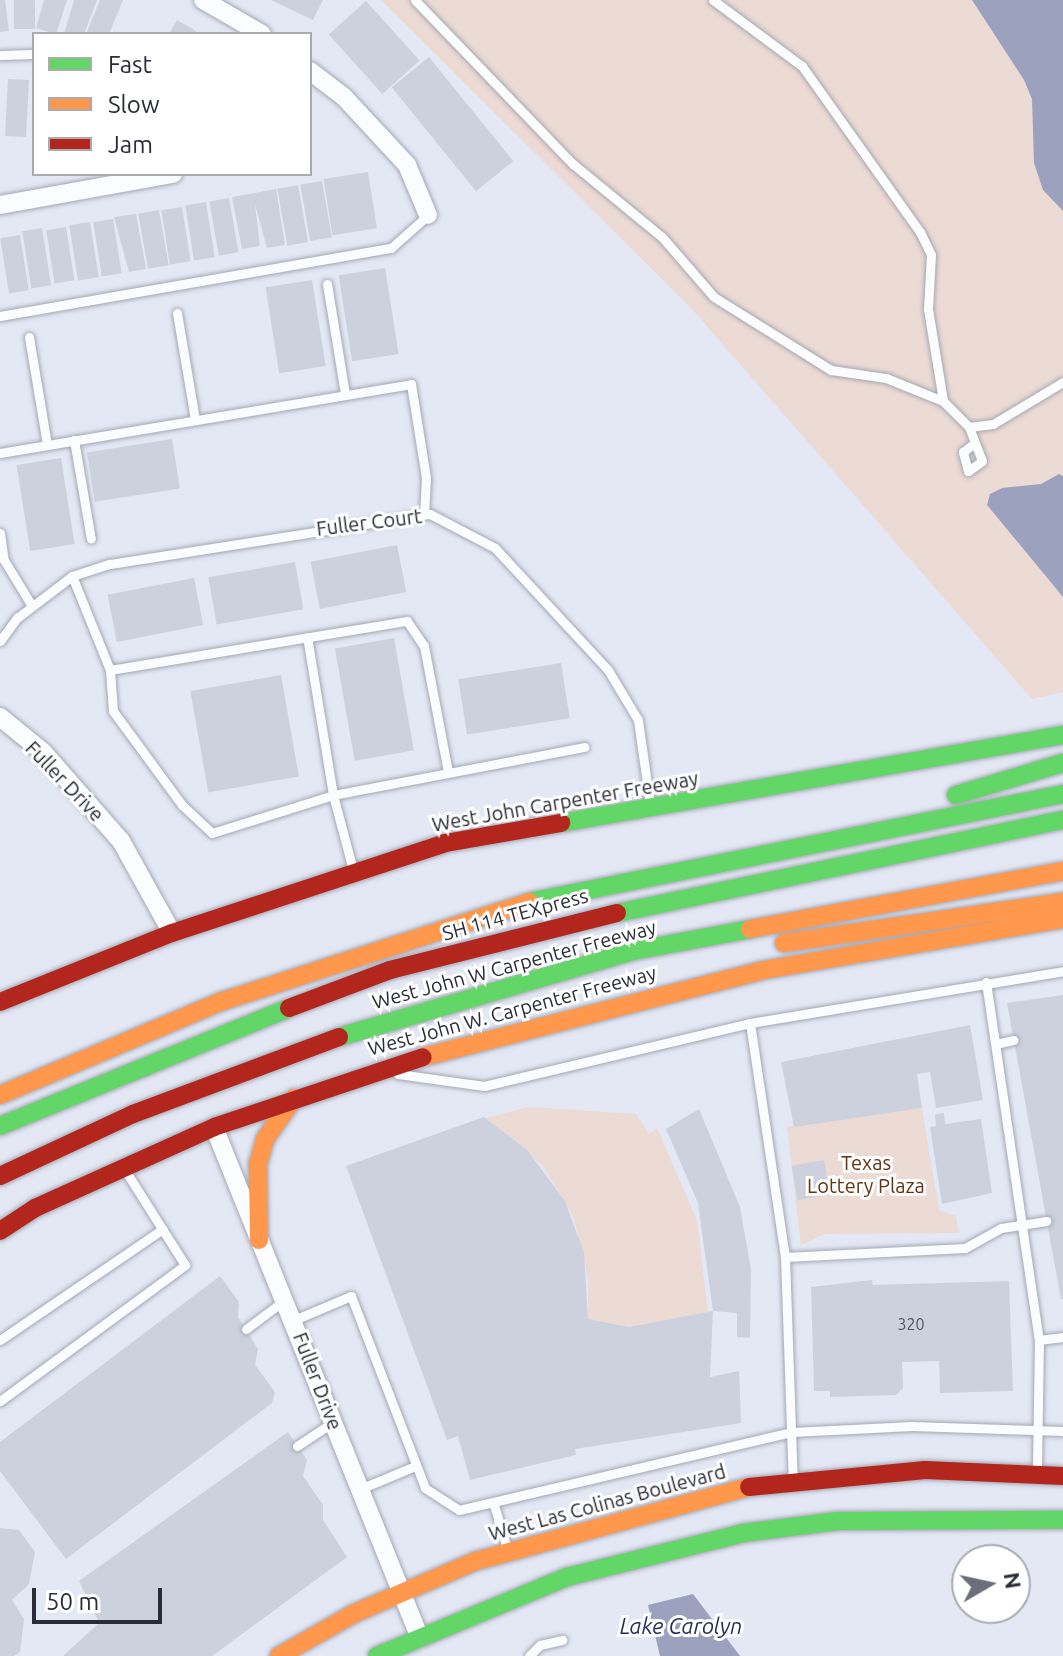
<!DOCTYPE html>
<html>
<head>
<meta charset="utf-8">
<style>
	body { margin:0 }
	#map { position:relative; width:1063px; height:1656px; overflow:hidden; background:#e4e8f5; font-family:Ubuntu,sans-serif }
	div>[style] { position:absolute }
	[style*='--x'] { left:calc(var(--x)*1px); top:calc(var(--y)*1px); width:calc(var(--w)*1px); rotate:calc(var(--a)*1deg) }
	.green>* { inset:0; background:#ecdad4 }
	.water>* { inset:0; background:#9ca2be }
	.building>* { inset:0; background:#cdd1dd; transform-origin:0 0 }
	.roads { filter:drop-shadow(0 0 2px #a5a8b2) drop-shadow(0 0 2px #a5a8b2) }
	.lane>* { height:9px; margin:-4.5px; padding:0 4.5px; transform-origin:4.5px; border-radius:4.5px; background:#fbfcfe }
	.street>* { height:18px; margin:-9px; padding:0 9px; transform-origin:9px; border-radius:9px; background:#fbfcfe }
	.fast>* { height:18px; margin:-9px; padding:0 9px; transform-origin:9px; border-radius:9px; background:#63d668 }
	.slow>* { height:18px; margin:-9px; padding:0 9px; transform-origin:9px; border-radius:9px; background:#ff974d }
	.jam>* { height:18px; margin:-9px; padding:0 9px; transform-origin:9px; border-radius:9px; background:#b3261e }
	span { translate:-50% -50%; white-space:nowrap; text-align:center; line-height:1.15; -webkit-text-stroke:6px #fff; paint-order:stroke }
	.number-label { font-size:16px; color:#545660 }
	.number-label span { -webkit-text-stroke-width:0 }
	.street-label { font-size:20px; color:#2b2d36 }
	.park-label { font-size:20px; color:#623411 }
	.water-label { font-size:22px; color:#282f5c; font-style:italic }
	.legend { position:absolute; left:32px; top:32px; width:280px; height:144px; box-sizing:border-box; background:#fff; border:2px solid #aaabaf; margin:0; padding:10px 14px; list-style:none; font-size:24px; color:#2b2d36 }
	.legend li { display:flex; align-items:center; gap:16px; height:40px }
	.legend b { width:40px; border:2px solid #aaabaf }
	.north { position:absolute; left:951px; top:1544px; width:80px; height:80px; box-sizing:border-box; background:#fff; border:2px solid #aaabaf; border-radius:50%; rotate:81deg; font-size:22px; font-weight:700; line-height:32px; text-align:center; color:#2b2d36 }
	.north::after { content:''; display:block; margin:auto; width:28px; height:36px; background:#6c6e79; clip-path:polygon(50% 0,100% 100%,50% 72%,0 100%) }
	.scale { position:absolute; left:32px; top:1588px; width:130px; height:36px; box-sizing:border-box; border:4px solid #2b2d36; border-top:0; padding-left:10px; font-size:24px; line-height:28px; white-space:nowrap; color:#2b2d36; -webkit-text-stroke:6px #fff; paint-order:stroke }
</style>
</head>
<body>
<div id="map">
	<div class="green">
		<div style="clip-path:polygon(381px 0,1063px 0,1063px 692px,1032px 699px,691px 308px)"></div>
		<div style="clip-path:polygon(529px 1107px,636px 1114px,649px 1134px,657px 1128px,697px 1220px,708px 1312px,629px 1327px,588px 1319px,588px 1279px,574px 1218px,543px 1166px,486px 1118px)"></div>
		<div style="clip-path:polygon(922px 1108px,939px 1210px,956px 1216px,959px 1233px,825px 1234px,801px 1245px,787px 1127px)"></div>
	</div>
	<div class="water">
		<div style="clip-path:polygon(972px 0,1063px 0,1063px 211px,1043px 190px,1034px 163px,1032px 99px,1024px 80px)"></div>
		<div style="clip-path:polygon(1059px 474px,1063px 476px,1063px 597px,987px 505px,990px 494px,1002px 488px,1041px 484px)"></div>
		<div style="clip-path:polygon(693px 1594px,740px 1656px,660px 1656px,648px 1605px)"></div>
	</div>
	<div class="building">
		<div style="clip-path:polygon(0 0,5px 0,9px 31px,0 32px)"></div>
		<div style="left:14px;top:0;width:21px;height:29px"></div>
		<div style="clip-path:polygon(44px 0,67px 0,56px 34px,36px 28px)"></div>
		<div style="clip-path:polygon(74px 0,97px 0,84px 34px,64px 34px)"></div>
		<div style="clip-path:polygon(100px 0,123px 0,109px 34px,86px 34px)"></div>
		<div style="clip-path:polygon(271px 0,323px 0,313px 20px)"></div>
		<div style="left:366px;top:1px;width:80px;height:50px;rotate:48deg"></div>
		<div style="clip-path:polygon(177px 20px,196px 31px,195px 34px,169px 34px)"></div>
		<div style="left:429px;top:57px;width:134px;height:48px;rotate:51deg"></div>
		<div style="left:8px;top:79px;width:21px;height:57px;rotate:3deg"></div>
		<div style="left:368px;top:172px;width:57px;height:45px;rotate:81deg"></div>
		<div style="left:322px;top:181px;width:57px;height:22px;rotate:80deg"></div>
		<div style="left:298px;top:185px;width:58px;height:21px;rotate:80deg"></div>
		<div style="clip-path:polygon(276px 189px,285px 245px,267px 248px,255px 204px,260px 246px,242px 249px,232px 197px)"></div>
		<div style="left:229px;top:198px;width:55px;height:20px;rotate:80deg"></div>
		<div style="left:206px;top:202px;width:56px;height:21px;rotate:81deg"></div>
		<div style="left:182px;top:207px;width:55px;height:21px;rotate:81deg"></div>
		<div style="left:159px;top:210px;width:56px;height:21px;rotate:80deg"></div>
		<div style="clip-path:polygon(136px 214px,146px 269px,129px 272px,114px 217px)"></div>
		<div style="left:113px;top:219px;width:55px;height:20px;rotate:81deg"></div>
		<div style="left:90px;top:222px;width:56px;height:21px;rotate:81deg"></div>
		<div style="left:66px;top:227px;width:54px;height:20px;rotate:81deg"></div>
		<div style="left:42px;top:228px;width:58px;height:20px;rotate:81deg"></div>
		<div style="left:20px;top:235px;width:56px;height:20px;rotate:81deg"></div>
		<div style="left:385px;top:268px;width:87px;height:47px;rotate:81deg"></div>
		<div style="left:312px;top:280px;width:87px;height:47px;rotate:81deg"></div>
		<div style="left:172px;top:439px;width:50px;height:86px;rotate:81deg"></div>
		<div style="left:61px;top:458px;width:87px;height:45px;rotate:81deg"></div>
		<div style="left:397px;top:545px;width:48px;height:88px;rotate:79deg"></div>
		<div style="left:295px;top:562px;width:48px;height:88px;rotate:80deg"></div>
		<div style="left:194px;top:578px;width:48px;height:88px;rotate:79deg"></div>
		<div style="left:394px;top:638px;width:114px;height:60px;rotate:80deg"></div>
		<div style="left:561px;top:663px;width:56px;height:104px;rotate:81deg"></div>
		<div style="left:281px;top:675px;width:103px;height:92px;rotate:80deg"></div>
		<div style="clip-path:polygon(1063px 995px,1063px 1299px,1061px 1299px,1007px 1003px)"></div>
		<div style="clip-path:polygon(970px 1025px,983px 1100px,936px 1108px,930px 1072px,917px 1074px,922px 1108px,794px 1127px,781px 1062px)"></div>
		<div style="clip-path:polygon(699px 1109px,740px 1207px,751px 1270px,750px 1338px,737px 1337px,737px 1313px,713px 1311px,698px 1203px,666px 1129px)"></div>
		<div style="clip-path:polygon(944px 1113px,945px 1124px,981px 1119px,992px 1193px,942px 1204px,930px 1127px,936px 1126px,935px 1114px)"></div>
		<div style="clip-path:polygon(484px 1117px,527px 1150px,565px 1201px,584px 1253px,588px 1319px,629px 1327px,713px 1311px,710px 1377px,739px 1371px,741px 1423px,575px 1449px,576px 1455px,470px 1480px,458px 1436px,447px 1440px,346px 1166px)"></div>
		<div style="left:824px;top:1160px;width:35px;height:33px;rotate:80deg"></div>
		<div style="clip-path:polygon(220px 1276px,239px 1302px,238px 1317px,258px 1349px,255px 1365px,275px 1392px,272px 1403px,66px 1559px,0 1471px,0 1442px)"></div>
		<div style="clip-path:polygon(872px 1280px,873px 1285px,1009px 1281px,1013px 1391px,940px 1393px,939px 1361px,902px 1362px,903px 1388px,896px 1395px,830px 1397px,830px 1391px,814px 1391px,811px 1287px)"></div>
		<div style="clip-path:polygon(288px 1432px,307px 1460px,303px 1476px,323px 1505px,323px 1520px,347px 1557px,212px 1656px,63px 1656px,99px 1623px,79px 1581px)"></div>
		<div style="clip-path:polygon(0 1528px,19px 1530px,35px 1552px,29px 1584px,12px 1600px,24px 1619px,20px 1652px,14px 1656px,0 1656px)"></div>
	</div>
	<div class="roads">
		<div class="lane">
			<div style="--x:415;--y:0;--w:228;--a:46.1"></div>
			<div style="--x:573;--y:164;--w:115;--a:39.4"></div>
			<div style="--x:662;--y:237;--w:79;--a:49.1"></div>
			<div style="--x:714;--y:297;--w:138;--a:32"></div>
			<div style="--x:831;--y:370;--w:56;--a:8.3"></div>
			<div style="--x:886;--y:378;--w:61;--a:22"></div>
			<div style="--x:713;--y:0;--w:111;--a:36.6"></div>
			<div style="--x:802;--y:66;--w:204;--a:54.6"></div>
			<div style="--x:920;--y:232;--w:25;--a:64"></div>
			<div style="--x:931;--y:255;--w:54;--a:93.2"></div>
			<div style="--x:928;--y:309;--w:93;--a:80.7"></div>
			<div style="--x:943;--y:401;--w:37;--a:45"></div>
			<div style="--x:969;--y:427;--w:24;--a:-7"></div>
			<div style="--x:993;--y:424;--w:82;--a:-31"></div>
			<div style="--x:0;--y:55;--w:34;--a:-2"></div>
			<div style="--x:327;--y:284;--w:111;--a:80.7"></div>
			<div style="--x:177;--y:313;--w:108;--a:80.4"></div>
			<div style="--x:0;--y:316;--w:397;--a:-9.9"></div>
			<div style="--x:391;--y:248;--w:50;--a:-41.7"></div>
			<div style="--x:29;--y:337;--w:109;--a:80.5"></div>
			<div style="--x:969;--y:427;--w:36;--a:69"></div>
			<div style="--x:982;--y:461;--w:17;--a:144"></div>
			<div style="--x:968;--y:471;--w:20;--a:-105"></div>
			<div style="--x:963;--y:452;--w:11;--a:-38"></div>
			<div style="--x:74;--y:440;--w:100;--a:80.3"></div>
			<div style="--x:0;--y:453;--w:417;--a:-9.5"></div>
			<div style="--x:411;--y:384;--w:95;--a:80.9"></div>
			<div style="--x:426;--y:478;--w:35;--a:93"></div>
			<div style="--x:0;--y:533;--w:27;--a:82"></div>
			<div style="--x:4;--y:560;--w:54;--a:58.7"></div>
			<div style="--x:72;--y:576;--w:101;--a:68"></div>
			<div style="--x:110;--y:670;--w:41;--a:85.8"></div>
			<div style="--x:113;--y:711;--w:117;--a:53.7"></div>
			<div style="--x:182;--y:805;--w:41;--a:43"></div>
			<div style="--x:212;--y:833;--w:127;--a:-17.4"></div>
			<div style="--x:333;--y:795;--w:160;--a:-99.3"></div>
			<div style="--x:0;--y:641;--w:29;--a:-54"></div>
			<div style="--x:17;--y:618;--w:69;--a:-37.4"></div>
			<div style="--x:72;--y:576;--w:40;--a:-18"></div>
			<div style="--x:110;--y:564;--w:324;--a:-8.9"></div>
			<div style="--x:430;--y:514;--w:73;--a:27.6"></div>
			<div style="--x:495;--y:548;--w:166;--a:47.2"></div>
			<div style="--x:608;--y:670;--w:58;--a:59"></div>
			<div style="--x:638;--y:720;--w:85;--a:81.9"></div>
			<div style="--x:110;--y:670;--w:301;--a:-9.4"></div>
			<div style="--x:407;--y:621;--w:30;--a:56"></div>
			<div style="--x:424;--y:646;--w:128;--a:79.2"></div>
			<div style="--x:353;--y:870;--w:78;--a:-104.9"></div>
			<div style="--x:333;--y:795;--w:256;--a:-10.8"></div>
			<div style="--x:986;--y:982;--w:362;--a:81.6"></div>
			<div style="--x:1039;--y:1340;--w:133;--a:90.9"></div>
			<div style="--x:750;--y:1023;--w:237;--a:81.5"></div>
			<div style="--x:785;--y:1257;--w:224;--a:88"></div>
			<div style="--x:996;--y:1044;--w:18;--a:-13"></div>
			<div style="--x:398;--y:1074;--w:87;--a:7.9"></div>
			<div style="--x:484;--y:1086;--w:273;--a:-13.3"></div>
			<div style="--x:750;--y:1023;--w:317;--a:-9.4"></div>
			<div style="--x:785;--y:1257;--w:180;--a:-2.9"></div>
			<div style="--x:965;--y:1248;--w:41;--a:-29.1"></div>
			<div style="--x:1001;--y:1228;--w:46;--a:-8.8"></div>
			<div style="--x:294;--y:1320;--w:62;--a:-22.8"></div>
			<div style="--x:351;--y:1296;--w:206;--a:68.9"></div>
			<div style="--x:425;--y:1488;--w:40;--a:32.9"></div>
			<div style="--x:459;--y:1510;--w:342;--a:-13.2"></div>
			<div style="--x:792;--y:1432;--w:120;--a:-2.9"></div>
			<div style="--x:912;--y:1426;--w:151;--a:1.9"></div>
			<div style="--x:246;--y:1329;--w:50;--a:-36.9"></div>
			<div style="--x:0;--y:1340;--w:197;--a:-34.3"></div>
			<div style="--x:1039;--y:1340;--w:24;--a:-7"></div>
			<div style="--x:0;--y:1401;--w:230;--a:-36.3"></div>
			<div style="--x:185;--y:1265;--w:112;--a:-122.3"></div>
			<div style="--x:297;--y:1446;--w:43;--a:-33.7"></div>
			<div style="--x:360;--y:1489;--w:60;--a:-22.7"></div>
			<div style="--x:494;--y:1505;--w:45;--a:73.2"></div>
			<div style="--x:529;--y:1656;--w:16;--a:-45"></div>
			<div style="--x:540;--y:1645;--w:23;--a:-13"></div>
		</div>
		<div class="street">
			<div style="--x:203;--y:0;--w:68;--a:30"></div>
			<div style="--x:310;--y:71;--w:43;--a:37.4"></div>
			<div style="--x:344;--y:97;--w:93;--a:47.2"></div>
			<div style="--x:407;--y:165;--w:54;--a:67.2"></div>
			<div style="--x:0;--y:205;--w:176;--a:-10.2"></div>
			<div style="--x:0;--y:717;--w:55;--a:39.1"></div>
			<div style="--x:43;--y:752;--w:118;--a:48.8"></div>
			<div style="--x:121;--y:841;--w:105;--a:61"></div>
			<div style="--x:214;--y:1127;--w:549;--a:68.06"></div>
		</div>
		<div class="fast">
			<div style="--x:956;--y:795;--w:112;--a:-16.7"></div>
			<div style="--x:561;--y:823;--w:510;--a:-9.94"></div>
			<div style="--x:529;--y:902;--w:545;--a:-11.43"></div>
			<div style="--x:617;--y:913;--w:456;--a:-11.8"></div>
			<div style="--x:339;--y:1037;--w:306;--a:-16.3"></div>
			<div style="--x:633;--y:951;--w:119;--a:-10.6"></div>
			<div style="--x:0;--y:1126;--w:312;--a:-22.2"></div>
			<div style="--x:377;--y:1656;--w:206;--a:-22.6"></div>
			<div style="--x:567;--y:1577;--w:181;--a:-14"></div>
			<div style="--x:743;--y:1533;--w:96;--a:-7.2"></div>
			<div style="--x:838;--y:1521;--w:225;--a:-0.3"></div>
		</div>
		<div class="slow">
			<div style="--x:750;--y:929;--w:318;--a:-10.5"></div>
			<div style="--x:784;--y:943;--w:282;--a:-8.4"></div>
			<div style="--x:423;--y:1057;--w:352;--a:-14.3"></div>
			<div style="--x:764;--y:970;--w:303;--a:-9.7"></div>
			<div style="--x:0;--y:1095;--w:242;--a:-22.9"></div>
			<div style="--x:223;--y:1001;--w:322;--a:-17.9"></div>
			<div style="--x:259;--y:1240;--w:76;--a:-90.8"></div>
			<div style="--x:258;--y:1164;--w:26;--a:-74"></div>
			<div style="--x:265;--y:1139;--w:50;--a:-54.7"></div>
			<div style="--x:279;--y:1656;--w:87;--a:-29.5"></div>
			<div style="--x:355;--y:1613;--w:132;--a:-23.3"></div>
			<div style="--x:476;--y:1561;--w:283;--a:-15.2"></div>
		</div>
		<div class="jam">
			<div style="--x:0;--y:1002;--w:185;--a:-21.9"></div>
			<div style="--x:172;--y:933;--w:287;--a:-18.2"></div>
			<div style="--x:445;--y:843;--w:118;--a:-9.8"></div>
			<div style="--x:289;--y:1008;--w:108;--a:-20.6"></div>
			<div style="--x:390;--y:970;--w:234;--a:-14.1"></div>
			<div style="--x:0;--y:1176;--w:147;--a:-25"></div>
			<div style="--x:133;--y:1114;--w:220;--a:-20.5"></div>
			<div style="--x:0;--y:1231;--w:42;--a:-33.3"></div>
			<div style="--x:35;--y:1208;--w:196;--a:-24.3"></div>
			<div style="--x:214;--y:1127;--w:220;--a:-18.5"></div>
			<div style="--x:749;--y:1487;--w:177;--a:-5.5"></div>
			<div style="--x:925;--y:1470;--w:138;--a:2.5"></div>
		</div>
	</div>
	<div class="number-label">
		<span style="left:911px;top:1324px">320</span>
	</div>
	<div class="street-label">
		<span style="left:369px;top:522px;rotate:-7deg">Fuller Court</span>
		<span style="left:65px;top:781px;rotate:46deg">Fuller Drive</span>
		<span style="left:565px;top:801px;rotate:-10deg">West John Carpenter Freeway</span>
		<span style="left:515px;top:914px;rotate:-15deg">SH 114 TEXpress</span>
		<span style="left:514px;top:964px;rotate:-15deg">West John W Carpenter Freeway</span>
		<span style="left:512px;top:1010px;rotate:-15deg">West John W. Carpenter Freeway</span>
		<span style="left:318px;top:1381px;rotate:69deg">Fuller Drive</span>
		<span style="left:607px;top:1502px;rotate:-15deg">West Las Colinas Boulevard</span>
	</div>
	<div class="park-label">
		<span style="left:866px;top:1174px">Texas<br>Lottery Plaza</span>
	</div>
	<div class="water-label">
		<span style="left:681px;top:1626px">Lake Carolyn</span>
	</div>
	<ul class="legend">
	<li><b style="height:10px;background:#63d668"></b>Fast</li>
	<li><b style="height:10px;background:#ff974d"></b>Slow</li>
	<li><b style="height:10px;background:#b3261e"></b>Jam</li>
	</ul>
	<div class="north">N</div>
	<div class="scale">50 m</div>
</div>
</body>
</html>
